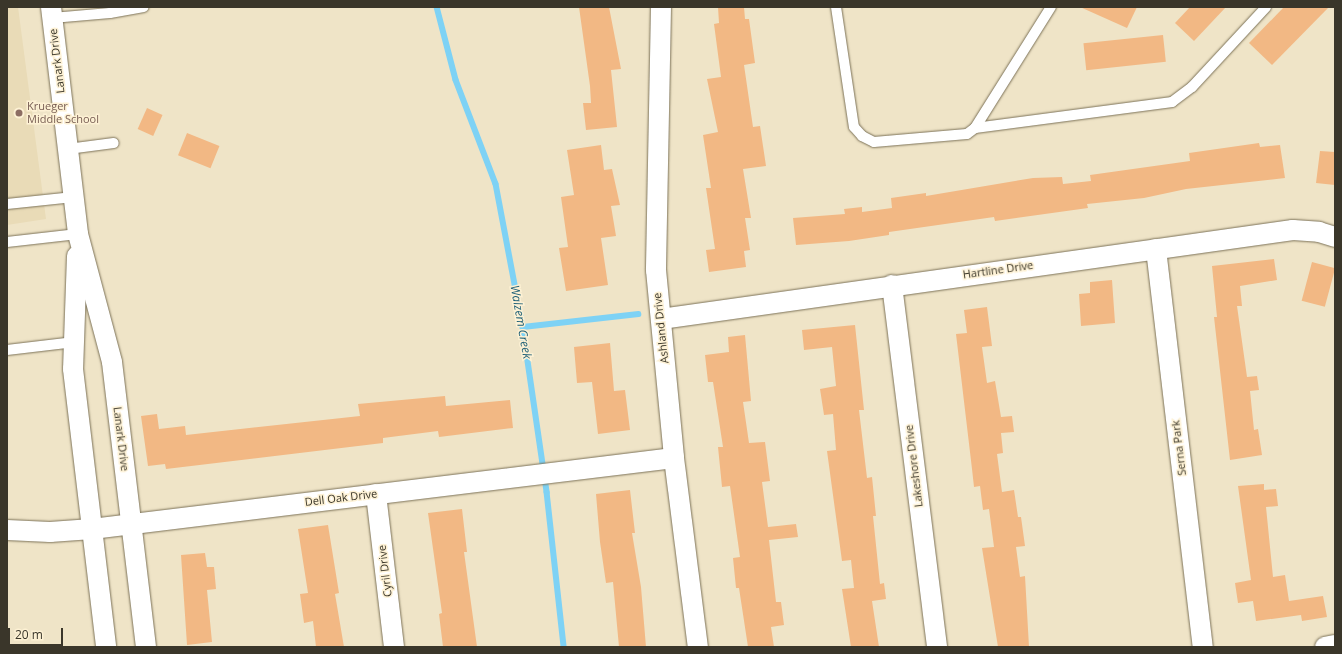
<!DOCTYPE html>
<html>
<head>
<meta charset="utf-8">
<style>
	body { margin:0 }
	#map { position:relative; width:1342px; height:654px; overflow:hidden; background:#efe4c7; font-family:"Open Sans",sans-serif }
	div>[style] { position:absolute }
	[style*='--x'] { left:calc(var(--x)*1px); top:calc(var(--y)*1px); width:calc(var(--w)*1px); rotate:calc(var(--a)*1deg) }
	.built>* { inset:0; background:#e9dbb7 }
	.stream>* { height:5.5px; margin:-2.75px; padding:0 2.75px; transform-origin:2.75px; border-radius:2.75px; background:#7ed2f5 }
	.building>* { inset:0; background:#f2b884; transform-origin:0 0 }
	.roads { filter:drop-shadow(0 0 1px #7c7258) drop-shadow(0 0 1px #7c7258) }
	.service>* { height:10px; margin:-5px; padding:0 5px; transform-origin:5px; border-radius:5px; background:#fff }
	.minor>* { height:20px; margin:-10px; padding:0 10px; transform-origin:10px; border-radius:10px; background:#fff }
	.dots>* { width:11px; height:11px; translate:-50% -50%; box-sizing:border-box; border:2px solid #fdf1d4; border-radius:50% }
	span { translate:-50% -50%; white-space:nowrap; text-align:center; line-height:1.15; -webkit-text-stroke:3px #fdf1d4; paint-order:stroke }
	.street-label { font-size:11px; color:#3a362a }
	.education-label { font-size:11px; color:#785e54 }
	.left { translate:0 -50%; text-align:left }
	.water-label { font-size:12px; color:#1a5d75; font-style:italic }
	.frame { position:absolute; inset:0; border:8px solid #3a362a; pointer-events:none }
	.scale { position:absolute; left:8px; top:628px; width:55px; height:18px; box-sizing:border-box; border:2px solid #3a362a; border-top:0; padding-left:5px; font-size:12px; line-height:14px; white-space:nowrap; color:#3a362a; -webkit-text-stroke:3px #fdf1d4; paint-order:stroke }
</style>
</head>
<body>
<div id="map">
	<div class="built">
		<div style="clip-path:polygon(7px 7px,18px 7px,46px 219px,7px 225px)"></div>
	</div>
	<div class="stream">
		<div style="--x:437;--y:7;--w:75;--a:75.4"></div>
		<div style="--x:456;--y:80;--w:111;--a:69"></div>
		<div style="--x:496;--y:184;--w:146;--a:79.3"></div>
		<div style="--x:523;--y:327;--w:167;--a:81.7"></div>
		<div style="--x:547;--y:492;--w:156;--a:83.7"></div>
		<div style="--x:523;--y:327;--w:116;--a:-6.4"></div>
	</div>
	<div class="building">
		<div style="clip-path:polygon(579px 7px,609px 7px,621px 69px,611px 70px,617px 127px,586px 130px,583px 103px,591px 103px,590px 86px)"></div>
		<div style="clip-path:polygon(718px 7px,744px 7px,745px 19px,749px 19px,755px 63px,744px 65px,753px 127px,760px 126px,766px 166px,743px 169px,751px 218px,745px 218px,750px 250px,744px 251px,746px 267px,709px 272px,706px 250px,715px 249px,706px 188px,711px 188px,703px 135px,718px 132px,707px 79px,721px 77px,714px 24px,719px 23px)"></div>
		<div style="clip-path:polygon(1080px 7px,1137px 7px,1127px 28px)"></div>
		<div style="clip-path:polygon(1190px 7px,1226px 7px,1194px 41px,1175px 23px)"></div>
		<div style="clip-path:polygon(1284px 7px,1329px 7px,1272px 65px,1249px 43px)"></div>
		<div style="left:1163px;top:35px;width:27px;height:80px;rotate:84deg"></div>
		<div style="left:147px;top:108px;width:17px;height:23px;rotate:24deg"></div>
		<div style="left:187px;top:133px;width:35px;height:24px;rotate:22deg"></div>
		<div style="clip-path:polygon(1259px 143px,1260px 147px,1280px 145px,1285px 178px,1186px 189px,1144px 198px,1087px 204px,1088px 208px,995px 221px,994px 217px,889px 232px,889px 235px,849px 241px,796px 245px,793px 218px,845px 214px,844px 209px,862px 207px,862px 212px,892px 208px,891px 198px,926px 193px,926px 196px,1033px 178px,1062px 177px,1063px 184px,1091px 181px,1090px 175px,1190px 161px,1189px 153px)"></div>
		<div style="clip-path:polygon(601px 145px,604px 170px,612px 169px,620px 205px,611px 206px,616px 236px,601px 238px,608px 285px,566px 291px,559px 248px,568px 247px,561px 197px,574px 195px,567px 150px)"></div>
		<div style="clip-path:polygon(1320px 151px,1335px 152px,1335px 185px,1316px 183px)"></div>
		<div style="clip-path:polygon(1274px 259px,1277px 280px,1240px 286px,1242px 306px,1237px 306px,1247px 377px,1257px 376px,1259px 390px,1250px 391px,1254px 430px,1258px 429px,1262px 455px,1230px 460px,1214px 317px,1217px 317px,1212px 266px)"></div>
		<div style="left:1312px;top:262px;width:24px;height:40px;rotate:15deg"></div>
		<div style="clip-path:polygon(1112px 280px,1115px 323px,1081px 326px,1079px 294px,1090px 293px,1090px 282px)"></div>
		<div style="clip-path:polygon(987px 307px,992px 346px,982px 347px,987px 383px,995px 381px,1001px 417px,1012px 416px,1014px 432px,1001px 433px,1003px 453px,997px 454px,1002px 492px,1014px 490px,1018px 517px,1021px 517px,1025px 546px,1016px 547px,1020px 577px,1025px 576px,1029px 647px,998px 647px,982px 548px,994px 547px,989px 509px,983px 510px,980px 486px,974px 487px,972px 469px,956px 334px,967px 333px,964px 310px)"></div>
		<div style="clip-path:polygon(855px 325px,864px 410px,859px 410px,867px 478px,872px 477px,876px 516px,873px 516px,880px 584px,884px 583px,886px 599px,872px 601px,879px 647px,851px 647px,842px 589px,854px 588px,851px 560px,842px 561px,827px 451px,836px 450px,833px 414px,824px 415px,820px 389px,836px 386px,832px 347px,804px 350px,802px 330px)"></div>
		<div style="clip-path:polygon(745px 335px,751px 401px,743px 402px,749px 443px,765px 442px,770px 481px,762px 482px,768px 527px,796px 524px,798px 537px,769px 540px,776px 602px,781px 602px,784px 625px,771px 627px,774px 647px,748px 647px,739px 588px,736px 588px,733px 558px,740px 557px,730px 486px,722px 487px,718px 447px,723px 447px,713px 382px,708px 382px,705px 355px,729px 352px,728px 337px)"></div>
		<div style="clip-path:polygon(610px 343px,614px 391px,625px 390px,630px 430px,598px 434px,592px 382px,577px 383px,574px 347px)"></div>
		<div style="clip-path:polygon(445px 396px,446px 406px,510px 400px,513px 428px,439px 437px,438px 431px,383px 438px,383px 443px,166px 469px,165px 464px,148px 466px,141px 416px,157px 414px,159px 429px,185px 426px,186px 435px,360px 416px,358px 404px)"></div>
		<div style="clip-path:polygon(1264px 484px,1264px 490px,1276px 489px,1278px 506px,1266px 507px,1273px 577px,1285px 575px,1289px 601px,1323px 596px,1327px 617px,1302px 621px,1301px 615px,1256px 621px,1253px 601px,1238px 603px,1235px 583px,1251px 580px,1238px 486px)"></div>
		<div style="clip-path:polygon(630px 490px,635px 533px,632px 533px,641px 587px,646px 647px,619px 647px,613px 582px,606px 583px,600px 542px,596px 494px)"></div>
		<div style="clip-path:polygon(462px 509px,467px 552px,464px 552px,477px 647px,443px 647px,439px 614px,442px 613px,428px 513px)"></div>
		<div style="clip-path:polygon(328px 525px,339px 593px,335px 594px,344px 647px,316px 647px,313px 621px,304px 623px,300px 594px,308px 593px,298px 529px)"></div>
		<div style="clip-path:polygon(205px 553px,207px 567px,214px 567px,216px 589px,207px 590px,212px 642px,187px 645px,181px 555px)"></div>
	</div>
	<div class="roads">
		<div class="service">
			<div style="--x:836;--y:7;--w:121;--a:81.5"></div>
			<div style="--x:854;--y:127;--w:12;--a:48"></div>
			<div style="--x:862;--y:136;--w:13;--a:27"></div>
			<div style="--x:874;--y:142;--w:93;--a:-4.9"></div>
			<div style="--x:967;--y:134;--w:10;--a:-37"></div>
			<div style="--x:975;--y:128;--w:143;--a:-57.9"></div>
			<div style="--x:52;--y:18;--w:58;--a:-4.9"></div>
			<div style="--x:110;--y:13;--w:34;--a:-10"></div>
			<div style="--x:975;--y:128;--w:199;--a:-7.5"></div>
			<div style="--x:1172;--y:102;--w:25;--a:-37"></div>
			<div style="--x:1192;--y:87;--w:109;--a:-47.2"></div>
			<div style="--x:68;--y:149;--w:46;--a:-7.4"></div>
			<div style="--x:7;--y:204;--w:67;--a:-6"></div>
			<div style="--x:7;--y:242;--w:71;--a:-6.4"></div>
			<div style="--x:7;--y:350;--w:68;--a:-6.7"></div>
		</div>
		<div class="minor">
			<div style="--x:51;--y:7;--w:229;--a:83.2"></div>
			<div style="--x:78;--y:234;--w:132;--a:75.1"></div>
			<div style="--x:112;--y:362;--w:287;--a:83.2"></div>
			<div style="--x:661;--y:7;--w:263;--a:91.1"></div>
			<div style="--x:656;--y:270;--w:189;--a:84.5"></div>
			<div style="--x:674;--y:458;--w:191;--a:82.8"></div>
			<div style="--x:1156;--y:249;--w:401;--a:83.3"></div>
			<div style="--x:77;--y:256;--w:113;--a:92"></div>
			<div style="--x:73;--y:369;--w:280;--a:83.2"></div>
			<div style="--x:892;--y:285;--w:365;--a:82.9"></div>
			<div style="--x:661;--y:319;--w:638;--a:-8.02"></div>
			<div style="--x:1293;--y:230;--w:26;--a:4"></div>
			<div style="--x:1319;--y:232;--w:17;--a:17"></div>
			<div style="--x:376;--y:494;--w:154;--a:83.3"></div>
			<div style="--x:7;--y:530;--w:43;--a:2.7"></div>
			<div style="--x:50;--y:532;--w:42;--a:-4.1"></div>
			<div style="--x:92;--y:529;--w:586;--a:-6.96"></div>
			<div style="--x:1325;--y:647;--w:10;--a:-11"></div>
		</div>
	</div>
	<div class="dots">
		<div style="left:19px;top:113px;background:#8d6e63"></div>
	</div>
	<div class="street-label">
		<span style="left:57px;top:61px;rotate:-97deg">Lanark Drive</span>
		<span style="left:998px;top:270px;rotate:-8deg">Hartline Drive</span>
		<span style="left:661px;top:328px;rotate:-96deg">Ashland Drive</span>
		<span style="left:121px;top:439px;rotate:83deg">Lanark Drive</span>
		<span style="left:1179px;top:448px;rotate:-97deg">Serna Park</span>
		<span style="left:914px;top:466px;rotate:-97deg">Lakeshore Drive</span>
		<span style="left:341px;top:498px;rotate:-7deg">Dell Oak Drive</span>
		<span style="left:385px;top:571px;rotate:-97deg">Cyril Drive</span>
	</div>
	<div class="education-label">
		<span class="left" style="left:27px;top:113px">Krueger<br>Middle School</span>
	</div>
	<div class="water-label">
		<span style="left:521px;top:322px;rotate:80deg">Walzem Creek</span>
	</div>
	<div class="frame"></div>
	<div class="scale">20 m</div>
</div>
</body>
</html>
